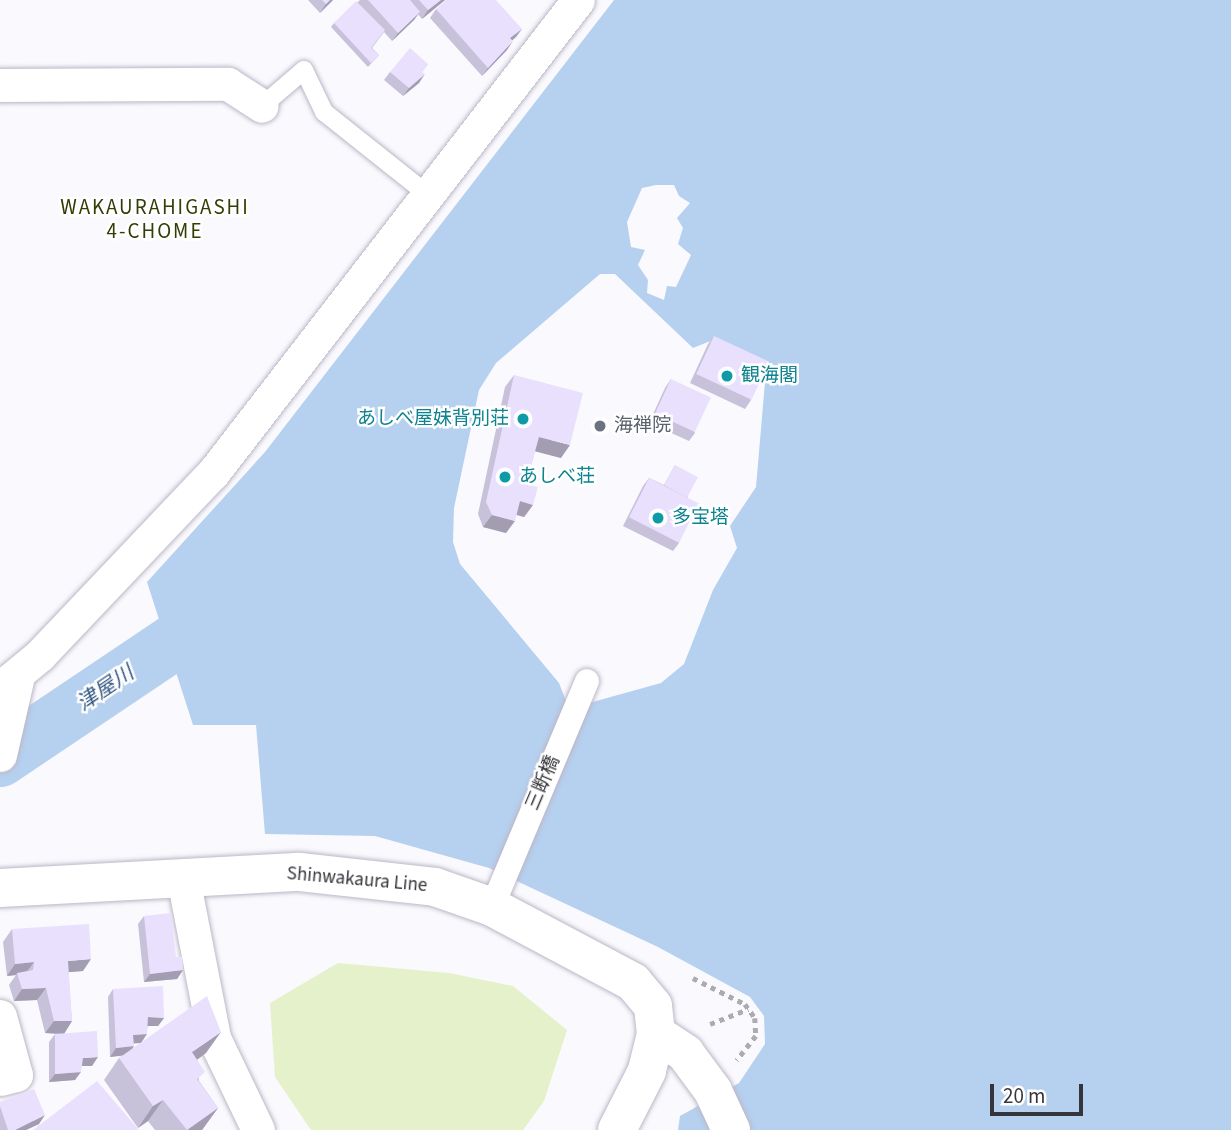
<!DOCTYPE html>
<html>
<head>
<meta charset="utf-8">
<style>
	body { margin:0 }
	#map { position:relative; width:1231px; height:1130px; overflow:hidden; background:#faf9fd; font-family:"Source Sans 3","Noto Sans JP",sans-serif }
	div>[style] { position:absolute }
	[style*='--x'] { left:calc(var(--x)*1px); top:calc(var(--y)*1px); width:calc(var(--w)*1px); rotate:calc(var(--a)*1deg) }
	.green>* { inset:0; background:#e4f1cb }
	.water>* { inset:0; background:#b6d0ef }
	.river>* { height:56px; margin:-28px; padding:0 28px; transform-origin:28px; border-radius:28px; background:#b6d0ef }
	.path>* { height:4.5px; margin-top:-2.25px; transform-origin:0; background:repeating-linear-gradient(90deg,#acabaf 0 5px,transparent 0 10px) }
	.roads { filter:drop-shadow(0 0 2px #bbb7c7) drop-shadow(0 0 2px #bbb7c7) }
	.service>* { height:18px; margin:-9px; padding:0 9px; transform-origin:9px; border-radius:9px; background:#fff }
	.pedestrian>* { height:24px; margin:-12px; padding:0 12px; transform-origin:12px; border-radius:12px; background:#fff }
	.minor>* { height:33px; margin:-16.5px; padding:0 16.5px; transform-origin:16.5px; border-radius:16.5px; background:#fff }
	.secondary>* { height:38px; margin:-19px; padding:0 19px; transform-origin:19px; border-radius:19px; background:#fff }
	.wall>* { inset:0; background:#c8c1da }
	.shaded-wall>* { inset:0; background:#a39db2 }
	.building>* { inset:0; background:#e9e0fe; transform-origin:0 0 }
	.dots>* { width:19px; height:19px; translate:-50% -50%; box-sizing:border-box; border:4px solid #fff; border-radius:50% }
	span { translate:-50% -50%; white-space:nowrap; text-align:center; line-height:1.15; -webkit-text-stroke:5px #fff; paint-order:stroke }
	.culture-label { font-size:19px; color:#0d838f }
	.left { translate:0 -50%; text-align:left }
	.right { translate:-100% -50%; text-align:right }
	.worship-label { font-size:19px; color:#5b616d }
	.street-label { font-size:19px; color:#36353b }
	.neighbourhood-label { font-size:21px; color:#313f05; letter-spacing:2px }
	.water-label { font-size:21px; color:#345883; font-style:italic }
	.scale { position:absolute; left:990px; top:1084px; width:93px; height:32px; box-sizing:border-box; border:4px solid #36353b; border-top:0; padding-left:9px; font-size:21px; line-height:24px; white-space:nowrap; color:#36353b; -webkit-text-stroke:5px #fff; paint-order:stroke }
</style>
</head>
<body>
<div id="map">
	<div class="green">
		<div style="clip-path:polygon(338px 963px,449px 973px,513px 986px,567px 1030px,544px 1101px,523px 1130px,311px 1130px,275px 1077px,270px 1003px)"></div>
	</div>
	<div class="water">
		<div style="clip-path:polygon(evenodd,614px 0,1231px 0,1231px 1130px,678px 1130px,680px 1116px,739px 1083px,765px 1044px,764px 1016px,750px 997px,658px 947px,489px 868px,375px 836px,265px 834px,256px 725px,193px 725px,147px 582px,265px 452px,614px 0,656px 185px,674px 185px,679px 196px,690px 203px,677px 218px,683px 228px,678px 244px,691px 255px,676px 287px,667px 286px,664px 300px,647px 293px,648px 280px,638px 265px,645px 250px,631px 247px,627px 222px,642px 188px,656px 185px,614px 0,600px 274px,615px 274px,693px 348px,713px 340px,774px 369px,765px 382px,756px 487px,730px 526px,737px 548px,713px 590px,684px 664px,661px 683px,589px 703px,566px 701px,559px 683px,460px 564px,453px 542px,454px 508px,479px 390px,496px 363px,600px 274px)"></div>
	</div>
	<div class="river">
		<div style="--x:0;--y:759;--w:253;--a:-33.9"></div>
	</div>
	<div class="path">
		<div style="--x:693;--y:978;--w:58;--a:26.6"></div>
		<div style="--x:745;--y:1004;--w:17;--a:54"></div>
		<div style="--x:755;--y:1018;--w:18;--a:87"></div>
		<div style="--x:756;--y:1036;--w:31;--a:128"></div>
		<div style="--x:710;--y:1024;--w:41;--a:-21.5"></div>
	</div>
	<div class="roads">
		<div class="service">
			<div style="--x:262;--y:106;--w:55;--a:-40.6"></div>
			<div style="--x:304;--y:70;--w:47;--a:64.5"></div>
			<div style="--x:324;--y:112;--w:132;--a:38.5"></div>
		</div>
		<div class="pedestrian">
			<div style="--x:492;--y:907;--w:245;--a:-67.2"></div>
		</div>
		<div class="minor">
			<div style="--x:0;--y:85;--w:228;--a:-0.3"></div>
			<div style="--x:228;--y:84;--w:40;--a:32.9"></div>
			<div style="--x:0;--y:688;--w:52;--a:-39.5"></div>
			<div style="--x:40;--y:655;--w:251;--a:-46.5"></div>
			<div style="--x:213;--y:473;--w:597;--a:-52.34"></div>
			<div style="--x:0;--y:755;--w:81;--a:-77.2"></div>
			<div style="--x:183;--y:878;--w:163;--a:79"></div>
			<div style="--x:214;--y:1038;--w:102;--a:64.4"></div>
			<div style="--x:0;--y:1016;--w:61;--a:74.8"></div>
			<div style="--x:16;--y:1075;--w:16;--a:166"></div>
		</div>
		<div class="secondary">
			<div style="--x:0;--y:888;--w:300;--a:-3.1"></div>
			<div style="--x:300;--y:872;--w:136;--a:6.3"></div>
			<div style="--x:435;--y:887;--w:60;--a:19.3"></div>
			<div style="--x:492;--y:907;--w:160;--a:28"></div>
			<div style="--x:633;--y:982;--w:31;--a:50"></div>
			<div style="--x:653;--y:1006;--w:28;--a:84"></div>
			<div style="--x:656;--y:1034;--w:38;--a:104"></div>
			<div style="--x:647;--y:1071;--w:66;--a:117"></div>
			<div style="--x:656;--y:1034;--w:35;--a:33"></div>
			<div style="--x:685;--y:1053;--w:47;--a:53.6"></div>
			<div style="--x:713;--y:1091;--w:43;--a:65.2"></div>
		</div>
	</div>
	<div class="wall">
		<div style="clip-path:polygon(308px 0,333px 0,320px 13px)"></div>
		<div style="clip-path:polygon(360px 0,445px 0,422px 19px,418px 14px,414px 20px,392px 41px,384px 32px,372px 48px,379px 55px,368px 67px,331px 27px,334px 23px)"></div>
		<div style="clip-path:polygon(436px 9px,522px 29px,512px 40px,507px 50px,482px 76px,430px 18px)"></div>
		<div style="clip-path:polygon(428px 64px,422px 72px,419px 83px,403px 96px,384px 80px,390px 72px)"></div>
		<div style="clip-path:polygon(714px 336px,751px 400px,745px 409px,690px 383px,708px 344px)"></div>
		<div style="clip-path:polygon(514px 375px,561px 458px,535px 451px,526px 484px,533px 505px,524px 517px,516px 515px,506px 533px,483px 527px,478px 514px,505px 387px)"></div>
		<div style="clip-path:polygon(671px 379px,695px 433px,689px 441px,649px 423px,665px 388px)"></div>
		<div style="clip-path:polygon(675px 465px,688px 497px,679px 543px,673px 551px,623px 526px,643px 486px,649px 478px,664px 485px)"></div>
		<div style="clip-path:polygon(144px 916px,183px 970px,177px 979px,144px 982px,138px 924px)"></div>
		<div style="clip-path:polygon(12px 929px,83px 971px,68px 972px,72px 1021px,64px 1033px,92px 1066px,81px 1066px,75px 1080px,49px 1082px,49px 1042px,55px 1034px,59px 1034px,45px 1033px,37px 1000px,14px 1001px,9px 985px,16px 975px,7px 976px,3px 942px)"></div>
		<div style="clip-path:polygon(evenodd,113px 989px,164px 1018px,158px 1026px,148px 1026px,141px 1043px,206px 1053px,197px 1060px,199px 1081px,218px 1108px,202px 1130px,155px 1130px,148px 1121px,138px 1128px,104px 1080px,119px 1058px,123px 1055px,110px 1057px,108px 997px,113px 989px,134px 1043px,141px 1043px,132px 1049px,134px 1043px)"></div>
		<div style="clip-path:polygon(0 1102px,39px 1124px,26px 1130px,0 1130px)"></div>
	</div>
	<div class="shaded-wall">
		<div style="clip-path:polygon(330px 0,333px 0,320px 13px,326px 4px)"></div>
		<div style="clip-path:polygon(441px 0,445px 0,422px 19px,428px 10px)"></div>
		<div style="clip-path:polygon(420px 12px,414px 20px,392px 41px,398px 33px)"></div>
		<div style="clip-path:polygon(522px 29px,516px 37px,505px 47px,510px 38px)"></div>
		<div style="clip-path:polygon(513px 41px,507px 50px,482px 76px,488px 68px)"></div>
		<div style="clip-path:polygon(425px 74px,419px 83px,403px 96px,409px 88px)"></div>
		<div style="clip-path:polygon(539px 437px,570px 445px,561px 458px,530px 450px)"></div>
		<div style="clip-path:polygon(520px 501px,533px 505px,524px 517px,511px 513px)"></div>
		<div style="clip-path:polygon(492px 515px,515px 521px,506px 533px,483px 527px)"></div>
		<div style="clip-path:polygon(91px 959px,83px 971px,59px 973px,68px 961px)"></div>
		<div style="clip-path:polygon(34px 962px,25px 974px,17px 973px,16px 975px,7px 976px,15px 964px)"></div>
		<div style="clip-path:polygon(183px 970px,177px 979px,144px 982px,150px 974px)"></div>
		<div style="clip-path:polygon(46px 988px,37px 1000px,14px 1001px,22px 989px)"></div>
		<div style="clip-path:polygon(148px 1017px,164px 1018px,158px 1026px,142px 1026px)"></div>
		<div style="clip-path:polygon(54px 1021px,72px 1021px,64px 1034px,45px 1033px)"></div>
		<div style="clip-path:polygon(221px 1032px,206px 1053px,177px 1074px,192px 1052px)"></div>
		<div style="clip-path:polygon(147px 1034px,141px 1043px,127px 1044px,133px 1035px)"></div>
		<div style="clip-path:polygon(134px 1046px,128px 1055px,110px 1057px,116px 1048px)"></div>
		<div style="clip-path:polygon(98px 1057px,92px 1066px,77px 1066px,83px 1058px)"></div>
		<div style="clip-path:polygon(81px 1072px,75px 1080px,49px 1082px,55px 1074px)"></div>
		<div style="clip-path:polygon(163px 1100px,148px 1121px,138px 1128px,153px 1106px)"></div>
		<div style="clip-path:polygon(218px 1108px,202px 1130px,187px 1130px)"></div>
		<div style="clip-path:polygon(45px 1115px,39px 1124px,26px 1130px,15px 1130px)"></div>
	</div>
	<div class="building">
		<div style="clip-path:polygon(322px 0,330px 0,326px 4px)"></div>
		<div style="clip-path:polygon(368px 0,410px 0,420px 12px,398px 33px)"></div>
		<div style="clip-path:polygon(419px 0,441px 0,428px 10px)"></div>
		<div style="clip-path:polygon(446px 0,496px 0,522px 29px,510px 38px,513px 41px,488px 68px,436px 9px)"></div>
		<div style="clip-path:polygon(356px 1px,385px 30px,371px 48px,379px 55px,371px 63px,334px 23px)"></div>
		<div style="clip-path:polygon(410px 48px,428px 64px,422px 72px,425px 74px,409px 88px,390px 72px)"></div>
		<div style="left:714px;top:336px;width:61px;height:42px;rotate:25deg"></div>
		<div style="clip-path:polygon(514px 375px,583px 393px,570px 445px,539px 437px,526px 484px,538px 487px,533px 505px,520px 501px,515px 521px,492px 515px,486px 502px)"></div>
		<div style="left:671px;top:379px;width:44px;height:38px;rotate:25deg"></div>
		<div style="left:675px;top:465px;width:26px;height:23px;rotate:28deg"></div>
		<div style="left:649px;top:478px;width:56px;height:44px;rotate:27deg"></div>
		<div style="clip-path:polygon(171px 913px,176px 957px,182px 957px,183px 970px,150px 974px,144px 916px)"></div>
		<div style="clip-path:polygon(89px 924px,91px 959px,68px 961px,72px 1021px,54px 1021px,46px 988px,22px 989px,17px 973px,33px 970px,34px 962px,15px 964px,12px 929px)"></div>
		<div style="clip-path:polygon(163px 986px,164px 1018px,148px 1017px,147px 1034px,133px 1035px,134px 1046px,116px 1048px,113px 989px)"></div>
		<div style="clip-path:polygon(207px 996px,221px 1032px,192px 1052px,205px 1072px,197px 1079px,218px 1108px,187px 1130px,163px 1100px,153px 1106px,119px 1058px)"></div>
		<div style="clip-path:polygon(97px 1031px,98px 1057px,83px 1058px,81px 1072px,55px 1074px,55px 1034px)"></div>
		<div style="clip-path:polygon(97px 1081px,139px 1130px,33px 1130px)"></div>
		<div style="clip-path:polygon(34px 1089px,45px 1115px,15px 1130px,8px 1130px,0 1106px,0 1102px)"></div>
	</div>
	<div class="dots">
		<div style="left:727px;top:376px;background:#0f9aa8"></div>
		<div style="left:523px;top:419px;background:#0f9aa8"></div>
		<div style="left:600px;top:426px;background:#6b7280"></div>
		<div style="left:505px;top:477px;background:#0f9aa8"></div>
		<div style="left:658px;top:518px;background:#0f9aa8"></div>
	</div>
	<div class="culture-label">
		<span class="left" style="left:741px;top:376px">観海閣</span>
		<span class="right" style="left:509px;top:419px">あしべ屋妹背別荘</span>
		<span class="left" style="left:519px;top:477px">あしべ荘</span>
		<span class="left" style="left:672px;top:518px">多宝塔</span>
	</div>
	<div class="worship-label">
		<span class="left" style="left:614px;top:426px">海禅院</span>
	</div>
	<div class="street-label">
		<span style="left:543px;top:783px;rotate:-67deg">三断橋</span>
		<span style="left:357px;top:880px;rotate:5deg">Shinwakaura Line</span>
	</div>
	<div class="neighbourhood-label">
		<span style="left:155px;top:219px">WAKAURAHIGASHI<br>4-CHOME</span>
	</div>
	<div class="water-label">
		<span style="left:105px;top:688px;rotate:-34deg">津屋川</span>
	</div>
	<div class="scale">20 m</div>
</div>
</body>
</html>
